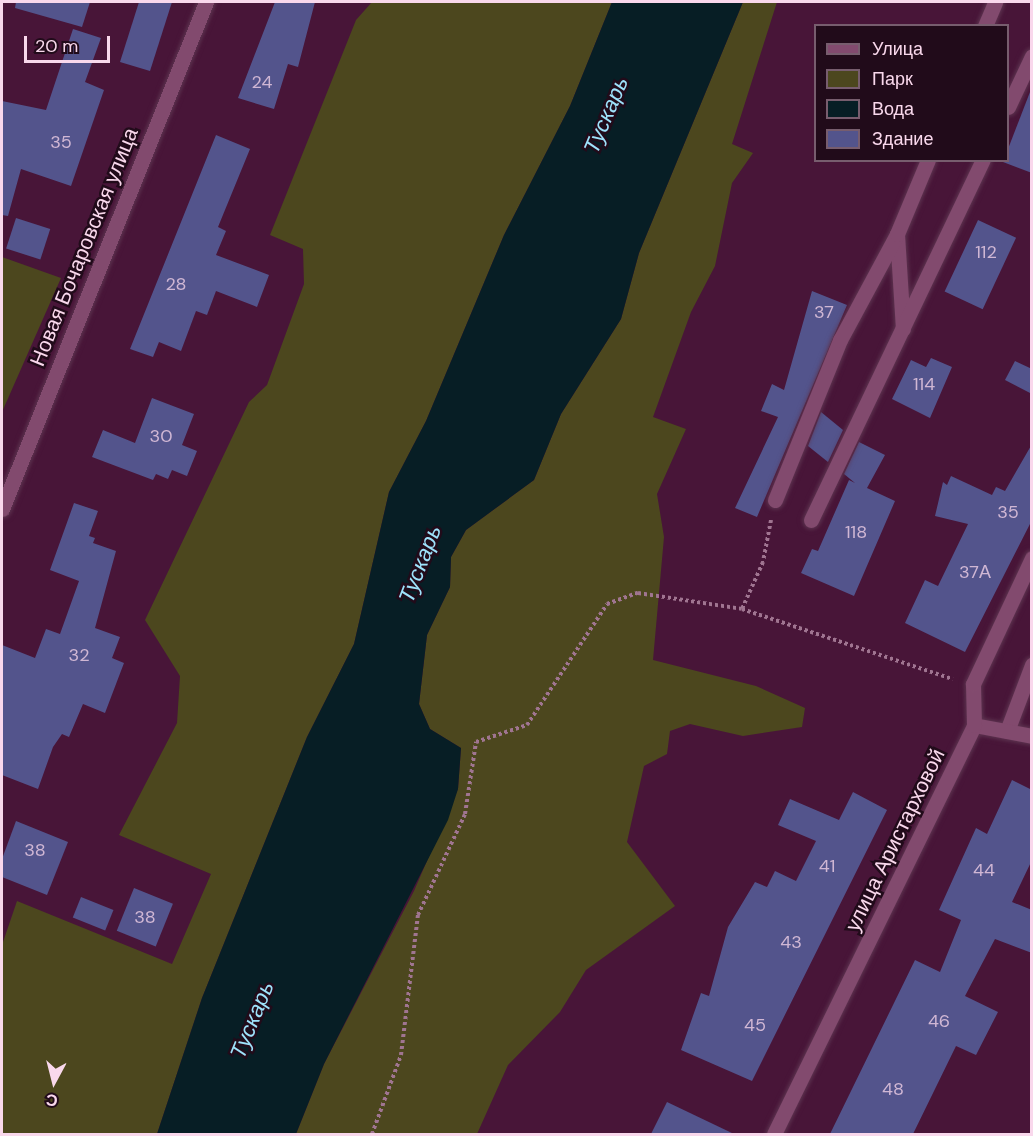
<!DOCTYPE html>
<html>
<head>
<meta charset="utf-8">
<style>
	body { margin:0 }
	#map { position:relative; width:1033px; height:1136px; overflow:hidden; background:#481538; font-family:"DM Sans",sans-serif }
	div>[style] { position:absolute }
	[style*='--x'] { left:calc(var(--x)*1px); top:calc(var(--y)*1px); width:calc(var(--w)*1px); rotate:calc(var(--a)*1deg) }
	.green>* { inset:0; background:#4c471e }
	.water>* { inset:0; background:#071e25 }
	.building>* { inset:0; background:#53548c; transform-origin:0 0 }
	.path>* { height:4px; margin-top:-2px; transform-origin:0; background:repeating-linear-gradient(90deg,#a07591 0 3px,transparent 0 6px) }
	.roads { filter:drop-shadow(0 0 2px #5d3450) drop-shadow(0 0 2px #5d3450) }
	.lane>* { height:15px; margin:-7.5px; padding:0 7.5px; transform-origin:7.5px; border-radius:7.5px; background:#824a6e }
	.street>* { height:15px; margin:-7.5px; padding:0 7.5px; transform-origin:7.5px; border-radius:7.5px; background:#824a6e }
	span { translate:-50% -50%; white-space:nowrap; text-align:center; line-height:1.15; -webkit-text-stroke:5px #210b1a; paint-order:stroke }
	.number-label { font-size:18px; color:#d0b7d4 }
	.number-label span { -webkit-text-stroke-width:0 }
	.street-label { font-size:21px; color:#f9d8ec }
	.water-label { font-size:22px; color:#9ee2fb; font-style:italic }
	.frame { position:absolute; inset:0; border:3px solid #f9d8ec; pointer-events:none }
	.legend { position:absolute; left:814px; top:24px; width:195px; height:138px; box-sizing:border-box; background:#210b1a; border:2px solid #775d6e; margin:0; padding:8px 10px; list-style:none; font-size:18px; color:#f9d8ec }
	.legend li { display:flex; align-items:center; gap:12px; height:30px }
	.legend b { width:30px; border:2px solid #775d6e }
	.north { position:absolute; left:24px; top:1052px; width:60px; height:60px; -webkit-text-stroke:4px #210b1a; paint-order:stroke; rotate:187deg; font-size:16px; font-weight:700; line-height:24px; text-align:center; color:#f9d8ec }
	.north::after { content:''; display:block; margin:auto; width:21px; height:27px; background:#f9d8ec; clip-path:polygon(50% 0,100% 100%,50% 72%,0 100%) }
	.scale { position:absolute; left:24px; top:36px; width:86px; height:27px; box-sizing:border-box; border:3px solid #f9d8ec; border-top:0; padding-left:8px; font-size:18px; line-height:21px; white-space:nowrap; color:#f9d8ec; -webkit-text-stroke:4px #210b1a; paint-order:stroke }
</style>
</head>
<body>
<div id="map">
	<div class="green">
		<div style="clip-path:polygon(372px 2px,612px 2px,570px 106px,504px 235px,426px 421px,389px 492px,354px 644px,307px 737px,202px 998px,157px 1134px,2px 1134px,2px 945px,17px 901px,172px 964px,211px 874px,119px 835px,177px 723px,180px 676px,145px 620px,249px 402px,267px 385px,304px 284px,303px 249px,270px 235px,356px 20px)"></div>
		<div style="clip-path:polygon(743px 2px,777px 2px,732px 144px,753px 153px,732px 183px,715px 266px,691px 312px,653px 417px,686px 429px,657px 494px,664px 537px,653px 660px,756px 686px,805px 708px,802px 727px,743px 736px,690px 724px,670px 731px,667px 754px,644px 766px,627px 842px,675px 906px,586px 970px,560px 1012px,508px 1065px,477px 1134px,296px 1134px,324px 1064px,414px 891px,458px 789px,461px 748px,430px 729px,419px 704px,427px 635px,450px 587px,451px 557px,466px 530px,534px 480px,561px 414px,621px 319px,639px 253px)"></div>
		<div style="clip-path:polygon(2px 257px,61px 278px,2px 412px)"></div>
	</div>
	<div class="water">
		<div style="clip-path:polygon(612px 2px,743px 2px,639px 253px,621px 319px,561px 414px,534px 480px,466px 530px,451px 557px,450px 587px,427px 635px,419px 704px,430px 729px,461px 748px,458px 789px,448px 820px,324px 1064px,296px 1134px,157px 1134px,202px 998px,307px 737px,354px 644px,389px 492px,426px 421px,504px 235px,570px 106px)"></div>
	</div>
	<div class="building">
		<div style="clip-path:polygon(16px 2px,90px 2px,82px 27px,15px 8px)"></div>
		<div style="clip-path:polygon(139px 2px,172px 2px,150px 71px,120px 62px)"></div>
		<div style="clip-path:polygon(275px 2px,315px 2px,298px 67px,288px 64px,274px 109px,238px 98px)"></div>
		<div style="clip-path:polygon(73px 29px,101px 38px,85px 82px,104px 90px,71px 186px,21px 169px,8px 216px,2px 215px,2px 101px,46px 110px)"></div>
		<div style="clip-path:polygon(1030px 92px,1032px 92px,1032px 173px,1003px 162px)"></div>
		<div style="clip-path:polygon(216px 135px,250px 149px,218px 227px,226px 231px,216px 255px,269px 275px,257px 307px,216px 291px,207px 315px,196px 311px,181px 351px,159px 342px,153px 357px,130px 349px)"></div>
		<div style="left:16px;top:218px;width:36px;height:32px;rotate:18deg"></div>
		<div style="left:978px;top:220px;width:42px;height:79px;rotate:25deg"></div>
		<div style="clip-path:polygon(812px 291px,847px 305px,757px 517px,735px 508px,778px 417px,761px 411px,772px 384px,784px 390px)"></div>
		<div style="clip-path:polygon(931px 358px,952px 367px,930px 418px,892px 399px,911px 360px,926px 367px)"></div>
		<div style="clip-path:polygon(1015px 361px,1032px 369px,1032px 394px,1005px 380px)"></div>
		<div style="clip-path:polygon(152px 398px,194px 414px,182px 445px,197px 451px,187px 476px,172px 470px,168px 479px,156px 474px,153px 480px,92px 457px,103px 430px,135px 443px)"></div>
		<div style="clip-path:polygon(821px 412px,843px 430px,828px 462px,808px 446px)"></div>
		<div style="clip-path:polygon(859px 442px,885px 455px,867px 488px,895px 501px,854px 596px,801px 573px,812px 549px,818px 551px,849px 480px,855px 483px,844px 474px)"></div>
		<div style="clip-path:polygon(1032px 444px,1032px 520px,965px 652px,905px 623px,925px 580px,938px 586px,968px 524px,935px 516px,943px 482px,947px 485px,951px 476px,992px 495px,996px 487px,1005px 491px)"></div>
		<div style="clip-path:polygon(74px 503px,98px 511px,89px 536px,95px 538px,93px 543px,116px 551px,95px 628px,120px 637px,112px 658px,124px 663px,105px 713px,83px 704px,69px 737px,62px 734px,53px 747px,38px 789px,2px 775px,2px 645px,35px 658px,46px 629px,60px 634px,79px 581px,50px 570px)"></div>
		<div style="clip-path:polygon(1012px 780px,1032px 790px,1032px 860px,1012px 902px,1032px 910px,1032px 953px,995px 939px,965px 996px,998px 1012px,976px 1055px,956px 1046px,913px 1134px,830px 1134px,915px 960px,940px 972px,961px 920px,939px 910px,976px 828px,987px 834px)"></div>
		<div style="clip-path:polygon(853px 792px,887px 810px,752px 1081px,681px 1050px,701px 993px,709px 996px,728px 927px,755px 882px,767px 887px,775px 871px,796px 881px,816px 841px,778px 825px,790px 799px,839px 820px)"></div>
		<div style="clip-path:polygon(16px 821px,68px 842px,47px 895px,2px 877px,2px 859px)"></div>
		<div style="left:134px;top:888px;width:42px;height:46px;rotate:22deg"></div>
		<div style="left:81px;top:897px;width:35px;height:22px;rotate:22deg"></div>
		<div style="clip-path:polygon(667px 1102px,734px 1134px,651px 1134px)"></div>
	</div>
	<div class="path">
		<div style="--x:771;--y:520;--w:43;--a:100.8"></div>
		<div style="--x:763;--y:562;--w:51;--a:114.1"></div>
		<div style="--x:742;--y:609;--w:222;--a:18.4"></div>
		<div style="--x:372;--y:1134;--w:84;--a:-69.8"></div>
		<div style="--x:401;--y:1055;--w:141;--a:-83.1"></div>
		<div style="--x:418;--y:915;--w:111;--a:-65"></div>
		<div style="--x:465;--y:814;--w:73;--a:-81.3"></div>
		<div style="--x:476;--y:742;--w:54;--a:-18.4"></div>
		<div style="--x:527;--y:725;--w:145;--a:-56.5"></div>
		<div style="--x:607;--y:604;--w:33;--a:-20"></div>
		<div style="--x:638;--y:593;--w:105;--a:8.7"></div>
	</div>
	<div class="roads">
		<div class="lane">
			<div style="--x:1008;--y:107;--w:56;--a:-64.8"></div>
			<div style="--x:897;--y:234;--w:95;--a:86.4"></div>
			<div style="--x:811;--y:520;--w:399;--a:-64.5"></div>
			<div style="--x:1007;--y:731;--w:71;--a:-69.3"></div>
		</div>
		<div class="street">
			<div style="--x:985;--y:26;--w:26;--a:-67"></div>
			<div style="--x:775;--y:500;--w:173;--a:-67.9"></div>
			<div style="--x:840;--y:340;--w:120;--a:-61.7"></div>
			<div style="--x:897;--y:234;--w:80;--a:-67.3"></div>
			<div style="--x:2;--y:509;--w:547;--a:-68.08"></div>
			<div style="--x:974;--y:725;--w:59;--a:10.7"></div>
			<div style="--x:774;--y:1134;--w:455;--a:-63.9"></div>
			<div style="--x:974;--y:725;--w:41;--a:-91.4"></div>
			<div style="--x:973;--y:684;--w:139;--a:-64.9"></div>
		</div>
	</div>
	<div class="number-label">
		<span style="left:262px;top:82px">24</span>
		<span style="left:61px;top:142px">35</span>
		<span style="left:986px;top:252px">112</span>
		<span style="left:176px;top:284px">28</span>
		<span style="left:824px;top:312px">37</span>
		<span style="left:924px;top:384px">114</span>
		<span style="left:161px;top:436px">30</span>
		<span style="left:1008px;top:512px">35</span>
		<span style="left:856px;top:532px">118</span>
		<span style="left:975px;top:572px">37А</span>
		<span style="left:79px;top:655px">32</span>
		<span style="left:35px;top:850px">38</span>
		<span style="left:827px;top:866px">41</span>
		<span style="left:984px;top:870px">44</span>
		<span style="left:145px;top:917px">38</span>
		<span style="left:791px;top:942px">43</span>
		<span style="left:939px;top:1021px">46</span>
		<span style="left:755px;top:1025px">45</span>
		<span style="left:893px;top:1089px">48</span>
	</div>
	<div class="street-label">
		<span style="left:84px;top:247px;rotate:-68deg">Новая Бочаровская улица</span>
		<span style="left:895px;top:840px;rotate:-64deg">улица Аристарховой</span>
	</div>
	<div class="water-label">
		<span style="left:606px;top:115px;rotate:-67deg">Тускарь</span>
		<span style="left:420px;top:564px;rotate:-69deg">Тускарь</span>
		<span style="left:252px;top:1020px;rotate:-68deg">Тускарь</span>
	</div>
	<div class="frame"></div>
	<ul class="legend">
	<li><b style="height:8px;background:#824a6e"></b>Улица</li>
	<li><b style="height:16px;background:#4c471e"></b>Парк</li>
	<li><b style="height:16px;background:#071e25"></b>Вода</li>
	<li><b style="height:16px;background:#53548c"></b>Здание</li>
	</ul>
	<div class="north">С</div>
	<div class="scale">20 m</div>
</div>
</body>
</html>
